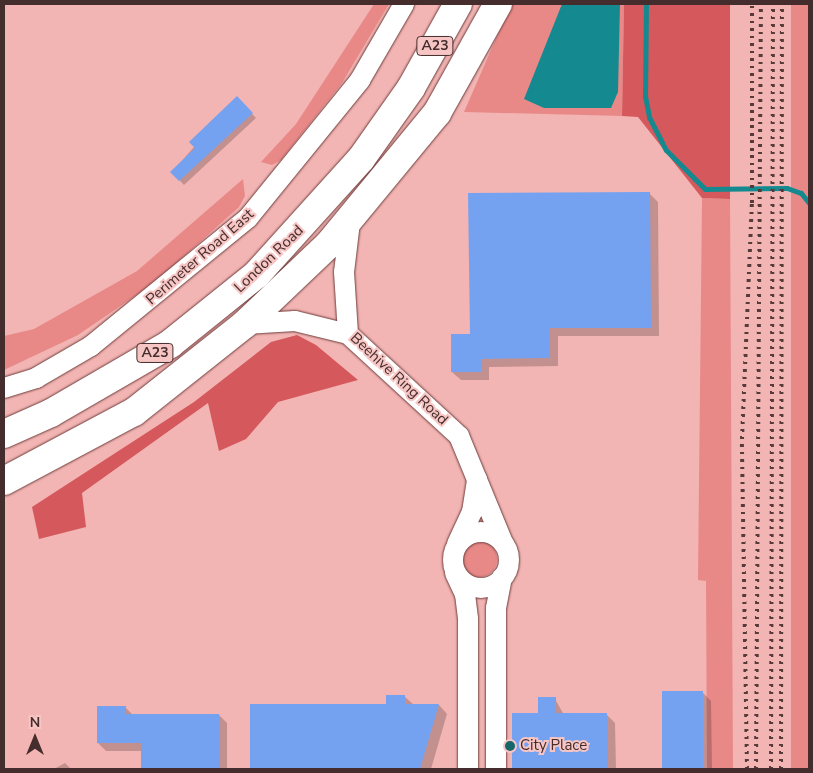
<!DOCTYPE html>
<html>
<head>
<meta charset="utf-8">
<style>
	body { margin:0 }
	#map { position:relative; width:813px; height:773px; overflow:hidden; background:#f2b5b3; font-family:"Nunito Sans",sans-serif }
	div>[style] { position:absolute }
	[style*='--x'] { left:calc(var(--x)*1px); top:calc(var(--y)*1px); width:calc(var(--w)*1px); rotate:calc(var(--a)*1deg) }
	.green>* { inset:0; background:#e88988; transform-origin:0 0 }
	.round { border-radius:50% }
	.forest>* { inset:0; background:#d4585c }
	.water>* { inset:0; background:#148a90 }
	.shadow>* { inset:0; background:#0003 }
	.stream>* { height:5px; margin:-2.5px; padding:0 2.5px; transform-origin:2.5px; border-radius:2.5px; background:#148a90 }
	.building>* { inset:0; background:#74a2f1; transform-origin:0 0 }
	.roads { filter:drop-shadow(0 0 1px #6e3c3b) drop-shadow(0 0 1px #6e3c3b) }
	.street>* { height:20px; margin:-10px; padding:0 10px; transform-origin:10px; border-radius:10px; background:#fff }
	.street>.ring { margin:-10px; padding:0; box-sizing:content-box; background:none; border:20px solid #fff; border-radius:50% }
	.primary>* { height:28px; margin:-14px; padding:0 14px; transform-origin:14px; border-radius:14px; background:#fff }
	.rail>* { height:4px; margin-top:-2px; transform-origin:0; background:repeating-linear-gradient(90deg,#573b3b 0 2.5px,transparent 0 7.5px) }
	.dots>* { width:14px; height:14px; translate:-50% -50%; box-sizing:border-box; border:2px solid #f7c6c4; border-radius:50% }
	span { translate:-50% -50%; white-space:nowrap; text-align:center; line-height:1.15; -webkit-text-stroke:4px #f7c6c4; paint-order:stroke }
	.shield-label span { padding:1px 4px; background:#f7c6c4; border:1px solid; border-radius:4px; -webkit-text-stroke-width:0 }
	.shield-label { font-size:14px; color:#452d2d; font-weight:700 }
	.street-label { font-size:15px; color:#452d2d }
	.poi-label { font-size:15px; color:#452d2d }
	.left { translate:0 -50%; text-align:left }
	.frame { position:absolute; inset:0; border:5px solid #452d2d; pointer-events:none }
	.north { position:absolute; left:10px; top:713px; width:50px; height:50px; -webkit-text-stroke:4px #f7c6c4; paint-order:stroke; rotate:0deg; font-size:14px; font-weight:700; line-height:20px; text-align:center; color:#452d2d }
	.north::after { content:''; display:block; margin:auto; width:18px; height:22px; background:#452d2d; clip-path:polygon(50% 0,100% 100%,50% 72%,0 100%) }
</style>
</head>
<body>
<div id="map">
	<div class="green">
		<div style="clip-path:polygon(374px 4px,389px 4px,342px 83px,281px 160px,272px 165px,261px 162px,296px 124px)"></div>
		<div style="clip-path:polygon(511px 4px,624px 4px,622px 116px,464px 112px)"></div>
		<div style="left:791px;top:4px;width:18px;height:765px"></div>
		<div style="clip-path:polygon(243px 179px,245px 196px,239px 207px,154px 283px,78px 335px,4px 370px,4px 336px,34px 329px,137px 271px)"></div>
		<div style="clip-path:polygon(702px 198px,730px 199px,733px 769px,707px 769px,706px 581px,698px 580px)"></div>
		<div class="round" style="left:461px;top:541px;width:36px;height:36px"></div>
	</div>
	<div class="forest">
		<div style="clip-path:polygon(624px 4px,730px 4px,730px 199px,702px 198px,638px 117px,622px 116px)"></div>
		<div style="clip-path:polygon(297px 335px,316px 345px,358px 380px,278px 402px,246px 439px,219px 451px,208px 403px,82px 493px,86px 527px,39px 539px,32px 507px,194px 402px,271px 342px)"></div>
	</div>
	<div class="water">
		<div style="clip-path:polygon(562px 4px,620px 4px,618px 92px,611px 108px,544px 108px,524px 99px)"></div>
	</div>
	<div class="shadow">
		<div style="clip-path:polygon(237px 98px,256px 118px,184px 185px,172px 172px)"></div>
		<div style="clip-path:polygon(649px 193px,658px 202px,659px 336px,558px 336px,558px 366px,489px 367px,489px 380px,461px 380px,452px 372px,471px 335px)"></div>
		<div style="clip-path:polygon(663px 693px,703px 693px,711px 701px,712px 769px,664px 769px)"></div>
		<div style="clip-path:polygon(404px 696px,414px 705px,439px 705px,447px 714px,431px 769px,251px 769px,251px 706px,387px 705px)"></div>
		<div style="clip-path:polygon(555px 699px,564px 715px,607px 715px,615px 723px,616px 769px,513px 769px,513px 714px,539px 714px)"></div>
		<div style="clip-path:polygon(125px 707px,134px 716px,219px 715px,227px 723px,227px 769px,143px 769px,143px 751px,106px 751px,98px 743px)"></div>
		<div style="clip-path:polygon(65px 763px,71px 769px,54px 769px)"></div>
	</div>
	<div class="stream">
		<div style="--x:646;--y:4;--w:92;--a:90.6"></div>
		<div style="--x:645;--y:96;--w:21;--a:79"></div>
		<div style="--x:649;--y:117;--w:37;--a:63"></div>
		<div style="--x:666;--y:150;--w:55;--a:45"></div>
		<div style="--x:705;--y:189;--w:82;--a:-0.7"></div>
		<div style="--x:787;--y:188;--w:15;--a:20"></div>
		<div style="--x:801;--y:193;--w:13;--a:51"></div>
	</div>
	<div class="building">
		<div style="clip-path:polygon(237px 96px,253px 113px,179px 181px,170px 172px,195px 148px,189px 142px)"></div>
		<div style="clip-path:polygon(650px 192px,651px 328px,550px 328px,550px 358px,481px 359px,481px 372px,451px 372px,451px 334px,470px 334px,468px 193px)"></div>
		<div style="left:662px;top:691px;width:41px;height:78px"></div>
		<div style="clip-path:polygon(386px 695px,405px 695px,405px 704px,439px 704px,420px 769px,250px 769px,250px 704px,386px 704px)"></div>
		<div style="clip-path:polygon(538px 697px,556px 697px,556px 713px,607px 713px,608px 769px,512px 769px,512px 713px,538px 713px)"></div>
		<div style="clip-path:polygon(97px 706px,126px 706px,126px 714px,219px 714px,220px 769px,141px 769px,141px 743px,97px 743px)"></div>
	</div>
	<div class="roads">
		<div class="street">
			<div style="--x:350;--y:222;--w:50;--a:96.8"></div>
			<div style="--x:344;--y:272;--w:62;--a:86.3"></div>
			<div style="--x:348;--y:334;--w:151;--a:42.6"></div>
			<div style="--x:459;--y:436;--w:116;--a:67.6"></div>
			<div style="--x:245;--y:324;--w:50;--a:-3.4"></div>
			<div style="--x:295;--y:321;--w:55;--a:13.8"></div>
			<div style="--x:4;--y:388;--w:34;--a:-17"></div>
			<div style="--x:36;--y:378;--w:64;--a:-30.2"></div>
			<div style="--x:91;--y:346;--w:203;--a:-39.2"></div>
			<div style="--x:248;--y:218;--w:178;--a:-50.9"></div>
			<div style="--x:360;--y:80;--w:88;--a:-59.9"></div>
			<div class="ring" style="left:453px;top:532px;width:36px;height:36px"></div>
			<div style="--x:457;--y:544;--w:35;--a:-65"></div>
			<div style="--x:472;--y:512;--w:33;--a:-81"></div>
			<div style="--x:455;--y:573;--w:23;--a:65"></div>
			<div style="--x:465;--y:594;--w:25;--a:83"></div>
			<div style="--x:468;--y:619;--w:150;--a:90"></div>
			<div style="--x:496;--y:769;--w:161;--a:-90"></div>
			<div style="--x:496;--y:608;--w:31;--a:-79"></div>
		</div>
		<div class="primary">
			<div style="--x:4;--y:434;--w:51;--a:-24.1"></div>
			<div style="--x:51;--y:413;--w:138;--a:-30.1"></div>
			<div style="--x:170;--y:344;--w:112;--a:-38.8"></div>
			<div style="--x:257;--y:274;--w:155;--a:-47.9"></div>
			<div style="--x:361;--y:159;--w:87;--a:-54.8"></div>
			<div style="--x:411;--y:88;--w:96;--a:-60.8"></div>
			<div style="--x:4;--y:481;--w:147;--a:-28"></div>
			<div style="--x:134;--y:412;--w:142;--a:-38.4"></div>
			<div style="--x:245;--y:324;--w:116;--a:-43.6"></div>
			<div style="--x:329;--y:244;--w:170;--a:-50.5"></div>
			<div style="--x:437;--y:113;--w:125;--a:-60.8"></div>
		</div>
	</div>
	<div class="rail">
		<div style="--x:747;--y:769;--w:330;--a:-90.9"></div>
		<div style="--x:742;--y:439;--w:236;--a:-87.6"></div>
		<div style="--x:752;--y:203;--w:199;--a:-90"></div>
		<div style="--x:756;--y:769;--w:765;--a:-89.63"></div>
		<div style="--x:771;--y:769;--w:765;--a:-89.85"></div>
		<div style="--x:781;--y:769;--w:765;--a:-89.93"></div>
	</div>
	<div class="dots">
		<div style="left:510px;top:746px;background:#17666a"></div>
	</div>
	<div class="shield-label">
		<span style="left:435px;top:46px">A23</span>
		<span style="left:155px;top:353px">A23</span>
	</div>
	<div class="street-label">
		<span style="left:200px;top:257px;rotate:-41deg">Perimeter Road East</span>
		<span style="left:269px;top:259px;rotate:-44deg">London Road</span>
		<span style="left:399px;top:379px;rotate:43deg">Beehive Ring Road</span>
	</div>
	<div class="poi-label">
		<span class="left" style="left:520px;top:746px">City Place</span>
	</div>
	<div class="frame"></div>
	<div class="north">N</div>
</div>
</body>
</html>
